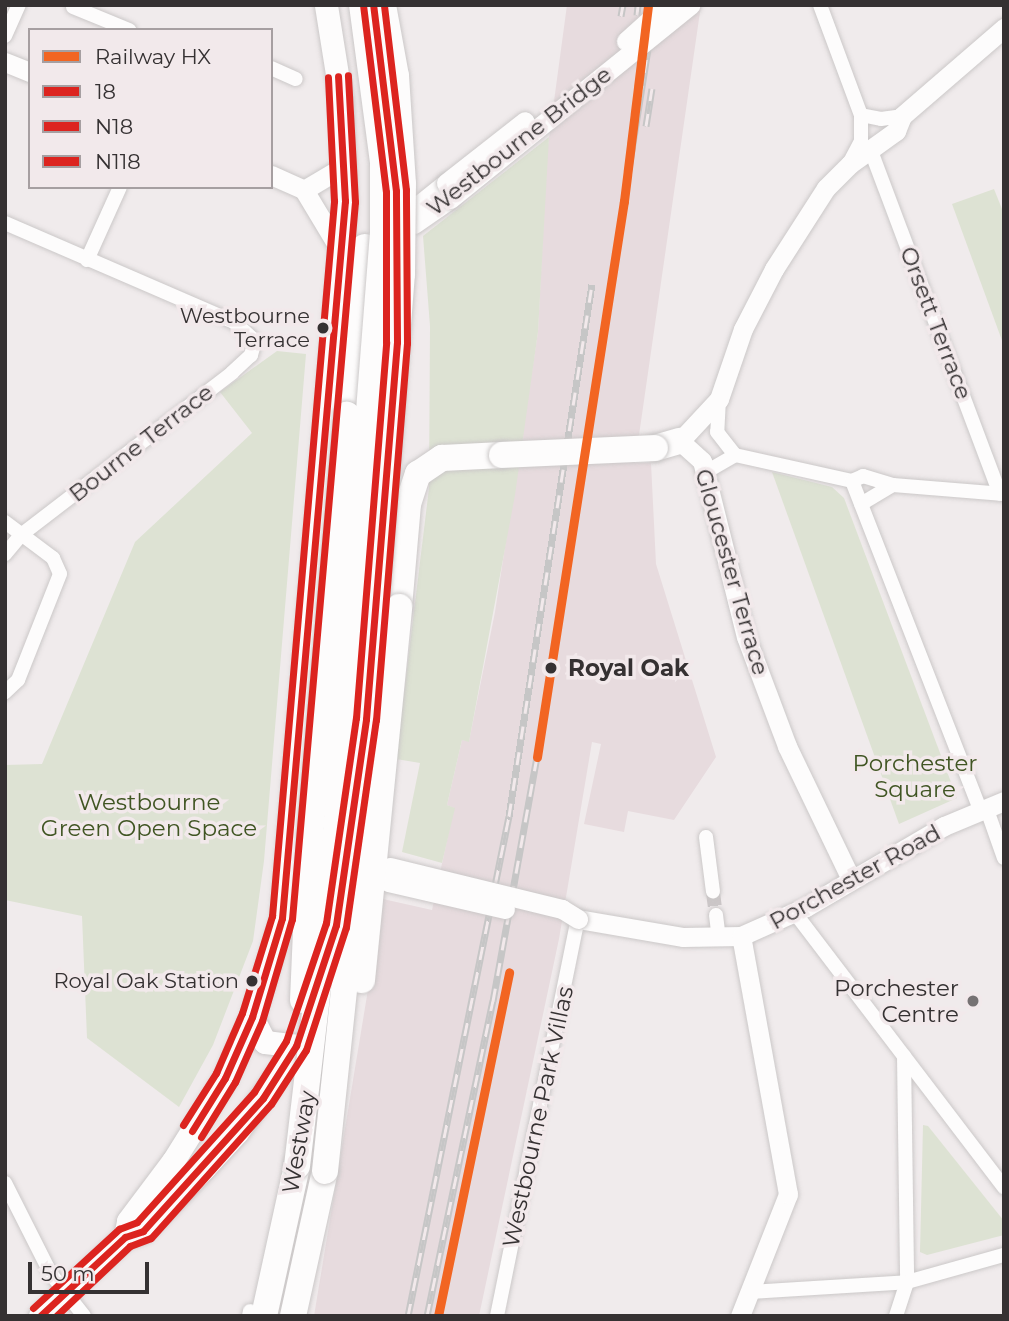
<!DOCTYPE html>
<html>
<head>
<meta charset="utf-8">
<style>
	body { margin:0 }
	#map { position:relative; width:1009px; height:1321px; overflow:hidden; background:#f0ebec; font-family:Montserrat,sans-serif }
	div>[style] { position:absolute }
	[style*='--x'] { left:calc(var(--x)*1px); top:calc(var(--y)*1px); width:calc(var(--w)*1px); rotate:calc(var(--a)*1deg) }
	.built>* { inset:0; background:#e7dbde }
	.green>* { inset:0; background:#dde2d3 }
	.street-tunnel>* { height:14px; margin-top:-7px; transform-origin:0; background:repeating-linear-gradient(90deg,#cbc6c7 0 14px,transparent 0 21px) }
	.roads { filter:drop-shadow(0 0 2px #cbc8c8) drop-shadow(0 0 2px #cbc8c8) }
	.street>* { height:14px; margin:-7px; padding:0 7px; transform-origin:7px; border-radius:7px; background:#fdfcfc }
	.secondary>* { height:19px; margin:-9.5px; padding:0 9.5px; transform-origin:9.5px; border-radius:9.5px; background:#fdfcfc }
	.primary>* { height:23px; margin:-11.5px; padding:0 11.5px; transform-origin:11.5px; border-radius:11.5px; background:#fdfcfc }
	.highway>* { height:26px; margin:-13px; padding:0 13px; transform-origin:13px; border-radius:13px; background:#fdfcfc }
	.rail>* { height:7px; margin-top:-3.5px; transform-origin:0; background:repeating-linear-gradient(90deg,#f2e9eb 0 13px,#c6c6c6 0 26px); box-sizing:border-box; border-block:2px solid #c6c6c6 }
	.bridges { filter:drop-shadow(0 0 2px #cbc8c8) drop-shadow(0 0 2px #cbc8c8) }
	.secondary-bridge>* { height:19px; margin:-9.5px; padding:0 9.5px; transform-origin:9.5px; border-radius:9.5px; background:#fdfcfc }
	.highway-bridge>* { height:26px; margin:-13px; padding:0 13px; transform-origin:13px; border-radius:13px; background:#fdfcfc }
	.bus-1>* { height:7px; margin:-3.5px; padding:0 3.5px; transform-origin:3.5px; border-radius:3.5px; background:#dc241f }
	.bus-2>* { height:7px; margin:-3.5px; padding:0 3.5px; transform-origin:3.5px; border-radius:3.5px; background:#dc241f }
	.bus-3>* { height:7px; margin:-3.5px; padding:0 3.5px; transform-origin:3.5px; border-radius:3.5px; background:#dc241f }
	.rail-1>* { height:9px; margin:-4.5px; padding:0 4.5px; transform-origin:4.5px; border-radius:4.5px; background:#f26522 }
	.dots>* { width:19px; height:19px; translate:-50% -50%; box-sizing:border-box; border:4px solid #f2e9eb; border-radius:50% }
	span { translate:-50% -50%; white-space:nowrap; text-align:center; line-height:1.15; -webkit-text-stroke:7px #f2e9eb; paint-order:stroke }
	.bus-label { font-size:21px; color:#353132 }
	.right { translate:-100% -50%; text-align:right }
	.street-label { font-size:23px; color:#353132 }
	.stop-label { font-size:23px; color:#353132; font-weight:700 }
	.left { translate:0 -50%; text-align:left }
	.park-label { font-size:23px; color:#405523 }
	.poi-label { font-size:23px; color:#353132 }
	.frame { position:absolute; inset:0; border:7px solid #353132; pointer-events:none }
	.legend { position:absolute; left:28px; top:28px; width:245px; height:161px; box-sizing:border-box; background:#f2e9eb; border:2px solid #a69fa1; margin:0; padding:9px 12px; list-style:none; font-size:21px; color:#353132 }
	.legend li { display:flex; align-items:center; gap:14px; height:35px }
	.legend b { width:35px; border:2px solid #a69fa1 }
	.scale { position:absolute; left:28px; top:1262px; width:121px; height:32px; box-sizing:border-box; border:4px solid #353132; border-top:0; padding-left:9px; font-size:21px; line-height:24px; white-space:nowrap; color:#353132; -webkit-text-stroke:5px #f2e9eb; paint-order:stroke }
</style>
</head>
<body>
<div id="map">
	<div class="built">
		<div style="clip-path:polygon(567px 5px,701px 5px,635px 463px,651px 463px,656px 564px,716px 757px,674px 820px,628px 811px,624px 832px,584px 824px,601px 744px,592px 742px,559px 939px,479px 1316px,314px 1316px,383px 899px,432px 910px,454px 808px,447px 805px,462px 740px,469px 741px,495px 612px,538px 332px,547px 153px)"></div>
	</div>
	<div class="green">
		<div style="clip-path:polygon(549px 137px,538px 332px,515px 495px,469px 742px,462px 740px,447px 805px,455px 808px,442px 863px,402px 852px,420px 763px,396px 759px,429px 488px,430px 326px,423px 236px)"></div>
		<div style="clip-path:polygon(994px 189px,1004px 214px,1004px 346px,952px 204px)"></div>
		<div style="clip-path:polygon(277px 351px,306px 354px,264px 861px,253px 941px,213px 1045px,179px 1107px,87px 1038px,82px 916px,5px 900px,5px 765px,42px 764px,135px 542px,252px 433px,220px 392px)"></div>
		<div style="clip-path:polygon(772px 472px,832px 487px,844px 498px,957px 798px,899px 824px)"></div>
		<div style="clip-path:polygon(923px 1125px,928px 1126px,1004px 1221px,1004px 1235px,927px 1255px,920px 1252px)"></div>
	</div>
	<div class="street-tunnel">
		<div style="--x:713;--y:892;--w:23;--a:83"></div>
	</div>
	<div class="roads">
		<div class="street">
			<div style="--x:820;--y:5;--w:117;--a:69.6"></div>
			<div style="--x:861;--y:115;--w:26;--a:90"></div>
			<div style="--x:861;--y:141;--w:24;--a:118"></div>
			<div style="--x:73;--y:7;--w:61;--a:22.3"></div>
			<div style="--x:5;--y:36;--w:34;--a:-66"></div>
			<div style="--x:271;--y:68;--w:27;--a:24"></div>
			<div style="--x:861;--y:115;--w:20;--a:11"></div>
			<div style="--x:881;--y:119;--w:21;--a:-8"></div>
			<div style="--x:871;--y:151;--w:366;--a:69.4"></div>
			<div style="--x:5;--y:223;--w:249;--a:23.4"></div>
			<div style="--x:234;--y:322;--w:28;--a:42"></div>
			<div style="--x:255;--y:341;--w:15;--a:106"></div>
			<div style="--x:251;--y:355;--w:26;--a:137"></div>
			<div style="--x:232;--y:373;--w:266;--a:142.5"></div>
			<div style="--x:21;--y:535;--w:25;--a:130"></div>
			<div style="--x:87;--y:260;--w:80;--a:-65.7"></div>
			<div style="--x:719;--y:399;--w:33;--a:93"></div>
			<div style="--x:717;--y:432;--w:29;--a:52"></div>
			<div style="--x:706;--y:472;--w:34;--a:-30"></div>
			<div style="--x:735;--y:455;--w:120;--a:12.5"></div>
			<div style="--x:852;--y:481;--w:353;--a:68.7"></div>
			<div style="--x:852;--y:481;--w:12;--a:-24"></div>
			<div style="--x:863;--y:476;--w:31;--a:17"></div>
			<div style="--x:893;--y:485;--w:111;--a:4.6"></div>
			<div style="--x:861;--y:504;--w:37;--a:-31"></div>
			<div style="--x:5;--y:522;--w:60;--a:36.9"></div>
			<div style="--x:53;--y:558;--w:17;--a:66"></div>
			<div style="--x:60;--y:574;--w:114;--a:111.6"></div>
			<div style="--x:18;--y:680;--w:18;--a:137"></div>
			<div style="--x:986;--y:807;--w:54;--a:70.6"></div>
			<div style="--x:706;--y:837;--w:55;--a:82.7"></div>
			<div style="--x:795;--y:913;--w:345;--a:52.7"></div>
			<div style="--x:716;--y:915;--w:23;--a:83"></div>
			<div style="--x:904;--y:1056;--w:226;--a:89.2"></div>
			<div style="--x:907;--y:1282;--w:101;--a:-15.6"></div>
			<div style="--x:5;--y:1183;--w:102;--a:63.2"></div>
			<div style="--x:51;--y:1274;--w:53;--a:51.8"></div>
			<div style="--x:750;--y:1292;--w:157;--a:-3.6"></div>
			<div style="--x:907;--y:1282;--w:36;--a:108"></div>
			<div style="--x:249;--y:1316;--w:5;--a:-79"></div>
			<div style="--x:497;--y:1316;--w:405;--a:-78.5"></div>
		</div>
		<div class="secondary">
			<div style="--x:5;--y:62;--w:27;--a:22"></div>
			<div style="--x:271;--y:175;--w:36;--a:24"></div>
			<div style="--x:304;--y:190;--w:70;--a:59"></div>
			<div style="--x:304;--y:190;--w:49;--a:-30.8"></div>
			<div style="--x:415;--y:208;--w:40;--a:-39"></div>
			<div style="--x:414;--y:224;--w:44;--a:-34.8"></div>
			<div style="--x:850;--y:877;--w:145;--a:-115.7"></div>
			<div style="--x:787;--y:746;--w:116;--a:-110.6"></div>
			<div style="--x:746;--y:637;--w:181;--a:-104"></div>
			<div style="--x:702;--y:461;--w:30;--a:-138"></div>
			<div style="--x:680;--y:441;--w:57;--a:-47.1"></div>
			<div style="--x:719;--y:399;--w:74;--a:-71.1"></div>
			<div style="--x:743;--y:329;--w:68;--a:-62.7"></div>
			<div style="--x:774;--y:269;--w:96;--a:-57.3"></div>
			<div style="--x:826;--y:188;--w:34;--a:-45"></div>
			<div style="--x:850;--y:164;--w:57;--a:-35.7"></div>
			<div style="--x:896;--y:131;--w:16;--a:-68"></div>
			<div style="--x:902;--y:116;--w:135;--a:-40.8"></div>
			<div style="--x:578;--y:919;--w:107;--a:9.7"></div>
			<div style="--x:683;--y:937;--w:58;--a:-1"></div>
			<div style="--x:741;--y:936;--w:71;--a:-24"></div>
			<div style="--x:806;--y:907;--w:160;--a:-30.4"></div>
			<div style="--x:944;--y:826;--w:65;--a:-22.6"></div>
			<div style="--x:740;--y:1316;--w:131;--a:-68.5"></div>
			<div style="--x:788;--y:1194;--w:262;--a:-100.3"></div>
		</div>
		<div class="primary">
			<div style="--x:252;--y:1017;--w:28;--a:63"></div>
			<div style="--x:265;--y:1042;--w:31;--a:7"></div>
			<div style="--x:125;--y:1237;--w:16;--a:-79"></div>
			<div style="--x:128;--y:1221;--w:75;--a:-53.1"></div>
			<div style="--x:173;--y:1161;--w:98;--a:-57.9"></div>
			<div style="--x:225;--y:1078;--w:67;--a:-66.1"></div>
			<div style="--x:252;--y:1017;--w:103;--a:-73.1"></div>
			<div style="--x:282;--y:918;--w:720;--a:-84.98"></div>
			<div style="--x:345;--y:201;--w:102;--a:-92.2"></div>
			<div style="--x:341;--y:99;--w:95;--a:-99.1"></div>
			<div style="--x:40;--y:1316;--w:116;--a:-42.9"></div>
			<div style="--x:125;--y:1237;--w:19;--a:-18"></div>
			<div style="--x:143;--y:1231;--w:88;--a:-45.9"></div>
			<div style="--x:204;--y:1168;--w:49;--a:-47.5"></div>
			<div style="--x:237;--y:1132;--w:92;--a:-54.8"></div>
		</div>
		<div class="highway">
			<div style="--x:347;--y:415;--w:144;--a:-85.6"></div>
			<div style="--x:358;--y:271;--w:25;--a:-74"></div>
			<div style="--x:655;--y:448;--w:26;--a:-16"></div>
			<div style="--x:399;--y:607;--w:103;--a:-85"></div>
			<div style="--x:408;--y:504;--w:32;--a:-72"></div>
			<div style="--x:418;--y:474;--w:29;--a:-34"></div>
			<div style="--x:442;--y:458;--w:60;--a:-2.9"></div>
			<div style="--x:264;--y:1316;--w:154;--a:-77.6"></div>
			<div style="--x:293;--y:1316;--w:148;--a:-77.6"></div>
		</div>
	</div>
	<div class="rail">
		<div style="--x:637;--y:15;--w:10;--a:-84"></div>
		<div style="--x:621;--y:16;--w:11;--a:-80"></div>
		<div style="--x:646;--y:126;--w:38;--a:-81"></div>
		<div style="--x:628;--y:175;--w:172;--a:-81"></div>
		<div style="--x:408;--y:1316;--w:510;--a:-78.58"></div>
		<div style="--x:509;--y:816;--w:538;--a:-81.13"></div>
		<div style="--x:427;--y:1316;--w:322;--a:-78.2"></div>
		<div style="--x:493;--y:1001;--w:248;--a:-79.8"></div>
	</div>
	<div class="bridges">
		<div class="secondary-bridge">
			<div style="--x:626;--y:41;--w:54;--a:-42"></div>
			<div style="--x:446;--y:183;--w:100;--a:-38.1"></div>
			<div style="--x:450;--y:199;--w:309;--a:-38.9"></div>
			<div style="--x:390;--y:867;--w:177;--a:13.7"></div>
			<div style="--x:562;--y:909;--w:19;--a:32"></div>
			<div style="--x:388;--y:882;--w:120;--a:13"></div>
		</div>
		<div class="highway-bridge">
			<div style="--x:502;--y:455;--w:153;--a:-2.6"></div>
			<div style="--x:362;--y:980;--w:375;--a:-84.3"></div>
			<div style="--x:303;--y:1000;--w:163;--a:-87.5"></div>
			<div style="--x:310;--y:837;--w:424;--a:-85"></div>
			<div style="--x:297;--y:1166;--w:324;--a:-83.3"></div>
			<div style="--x:335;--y:844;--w:613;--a:-85.51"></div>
			<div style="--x:383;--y:233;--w:71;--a:-90"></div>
			<div style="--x:383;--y:162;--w:158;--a:-97.6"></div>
			<div style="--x:325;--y:1171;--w:228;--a:-84"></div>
			<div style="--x:349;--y:944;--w:672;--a:-85.48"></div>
			<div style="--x:402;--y:274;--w:90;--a:-89.4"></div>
			<div style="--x:403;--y:184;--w:108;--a:-93.7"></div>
			<div style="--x:396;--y:76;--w:72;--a:-100.4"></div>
		</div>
	</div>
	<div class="bus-1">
		<div style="--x:192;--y:1131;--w:62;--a:-58.1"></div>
		<div style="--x:225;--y:1078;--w:67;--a:-66.1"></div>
		<div style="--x:252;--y:1017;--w:103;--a:-73.1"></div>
		<div style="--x:282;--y:918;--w:720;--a:-84.98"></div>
		<div style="--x:345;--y:201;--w:125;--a:-93.2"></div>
		<div style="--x:40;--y:1316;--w:116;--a:-42.9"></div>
		<div style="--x:125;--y:1237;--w:19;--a:-18"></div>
		<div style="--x:143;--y:1231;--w:179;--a:-47.9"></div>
		<div style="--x:263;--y:1098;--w:62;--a:-57.6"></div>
		<div style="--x:296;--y:1046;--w:127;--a:-71.7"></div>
		<div style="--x:336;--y:925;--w:208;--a:-81.7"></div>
		<div style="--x:366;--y:719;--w:378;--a:-85.3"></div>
		<div style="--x:397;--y:342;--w:151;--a:-90.4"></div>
		<div style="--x:396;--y:191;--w:187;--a:-97"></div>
	</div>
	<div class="bus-2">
		<div style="--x:201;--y:1137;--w:65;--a:-58.3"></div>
		<div style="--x:235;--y:1082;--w:67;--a:-66.1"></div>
		<div style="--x:262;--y:1021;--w:106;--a:-73.6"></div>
		<div style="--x:292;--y:919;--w:720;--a:-84.98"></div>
		<div style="--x:355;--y:202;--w:127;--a:-93.2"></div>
		<div style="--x:56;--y:1316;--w:102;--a:-43.4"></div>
		<div style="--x:130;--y:1246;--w:22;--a:-21"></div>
		<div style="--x:151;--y:1238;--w:180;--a:-48.2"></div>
		<div style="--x:271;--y:1104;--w:64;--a:-57.1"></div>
		<div style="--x:306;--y:1050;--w:129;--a:-72"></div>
		<div style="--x:346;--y:927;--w:209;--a:-81.8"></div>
		<div style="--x:376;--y:720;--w:378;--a:-85.3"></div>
		<div style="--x:407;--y:343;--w:153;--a:-90.4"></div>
		<div style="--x:406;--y:190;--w:186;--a:-96.8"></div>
	</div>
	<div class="bus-3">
		<div style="--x:183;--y:1125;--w:62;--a:-57.6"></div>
		<div style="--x:216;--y:1073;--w:65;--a:-66.6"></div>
		<div style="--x:242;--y:1013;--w:102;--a:-72.8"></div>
		<div style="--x:272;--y:916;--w:718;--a:-85.04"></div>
		<div style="--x:334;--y:201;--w:124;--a:-92.8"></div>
		<div style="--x:33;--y:1308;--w:117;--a:-42.6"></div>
		<div style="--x:119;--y:1229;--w:19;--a:-21"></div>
		<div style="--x:137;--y:1222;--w:175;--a:-48"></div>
		<div style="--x:254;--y:1092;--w:60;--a:-57.9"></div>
		<div style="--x:286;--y:1041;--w:125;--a:-71.3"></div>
		<div style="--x:326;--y:923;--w:207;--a:-81.7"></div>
		<div style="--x:356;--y:718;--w:377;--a:-85.4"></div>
		<div style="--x:386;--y:342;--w:150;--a:-90"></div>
		<div style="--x:386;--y:192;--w:187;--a:-97"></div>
	</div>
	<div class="rail-1">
		<div style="--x:537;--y:757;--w:563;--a:-81.11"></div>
		<div style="--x:624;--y:201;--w:197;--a:-83"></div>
		<div style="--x:438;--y:1316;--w:351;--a:-78.3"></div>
	</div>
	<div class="dots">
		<div style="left:323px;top:328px;background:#353132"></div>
		<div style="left:551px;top:668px;background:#353132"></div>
		<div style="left:252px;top:981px;background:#353132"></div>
		<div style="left:973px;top:1001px;background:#767273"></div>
	</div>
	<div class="bus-label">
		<span class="right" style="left:310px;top:328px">Westbourne<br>Terrace</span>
		<span class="right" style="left:239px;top:981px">Royal Oak Station</span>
	</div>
	<div class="street-label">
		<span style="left:519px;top:141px;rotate:-38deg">Westbourne Bridge</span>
		<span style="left:936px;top:323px;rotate:69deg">Orsett Terrace</span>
		<span style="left:141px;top:443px;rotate:-38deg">Bourne Terrace</span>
		<span style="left:732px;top:572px;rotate:74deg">Gloucester Terrace</span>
		<span style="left:855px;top:877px;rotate:-29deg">Porchester Road</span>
		<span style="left:538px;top:1117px;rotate:-78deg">Westbourne Park Villas</span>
		<span style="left:299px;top:1142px;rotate:-80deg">Westway</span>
	</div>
	<div class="stop-label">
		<span class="left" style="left:568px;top:668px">Royal Oak</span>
	</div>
	<div class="park-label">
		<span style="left:915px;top:776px">Porchester<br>Square</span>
		<span style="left:149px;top:815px">Westbourne<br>Green Open Space</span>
	</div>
	<div class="poi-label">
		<span class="right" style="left:959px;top:1001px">Porchester<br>Centre</span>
	</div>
	<div class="frame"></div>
	<ul class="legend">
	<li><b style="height:9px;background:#f26522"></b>Railway HX</li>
	<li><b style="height:9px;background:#dc241f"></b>18</li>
	<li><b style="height:9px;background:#dc241f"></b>N18</li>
	<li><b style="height:9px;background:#dc241f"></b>N118</li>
	</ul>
	<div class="scale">50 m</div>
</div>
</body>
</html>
